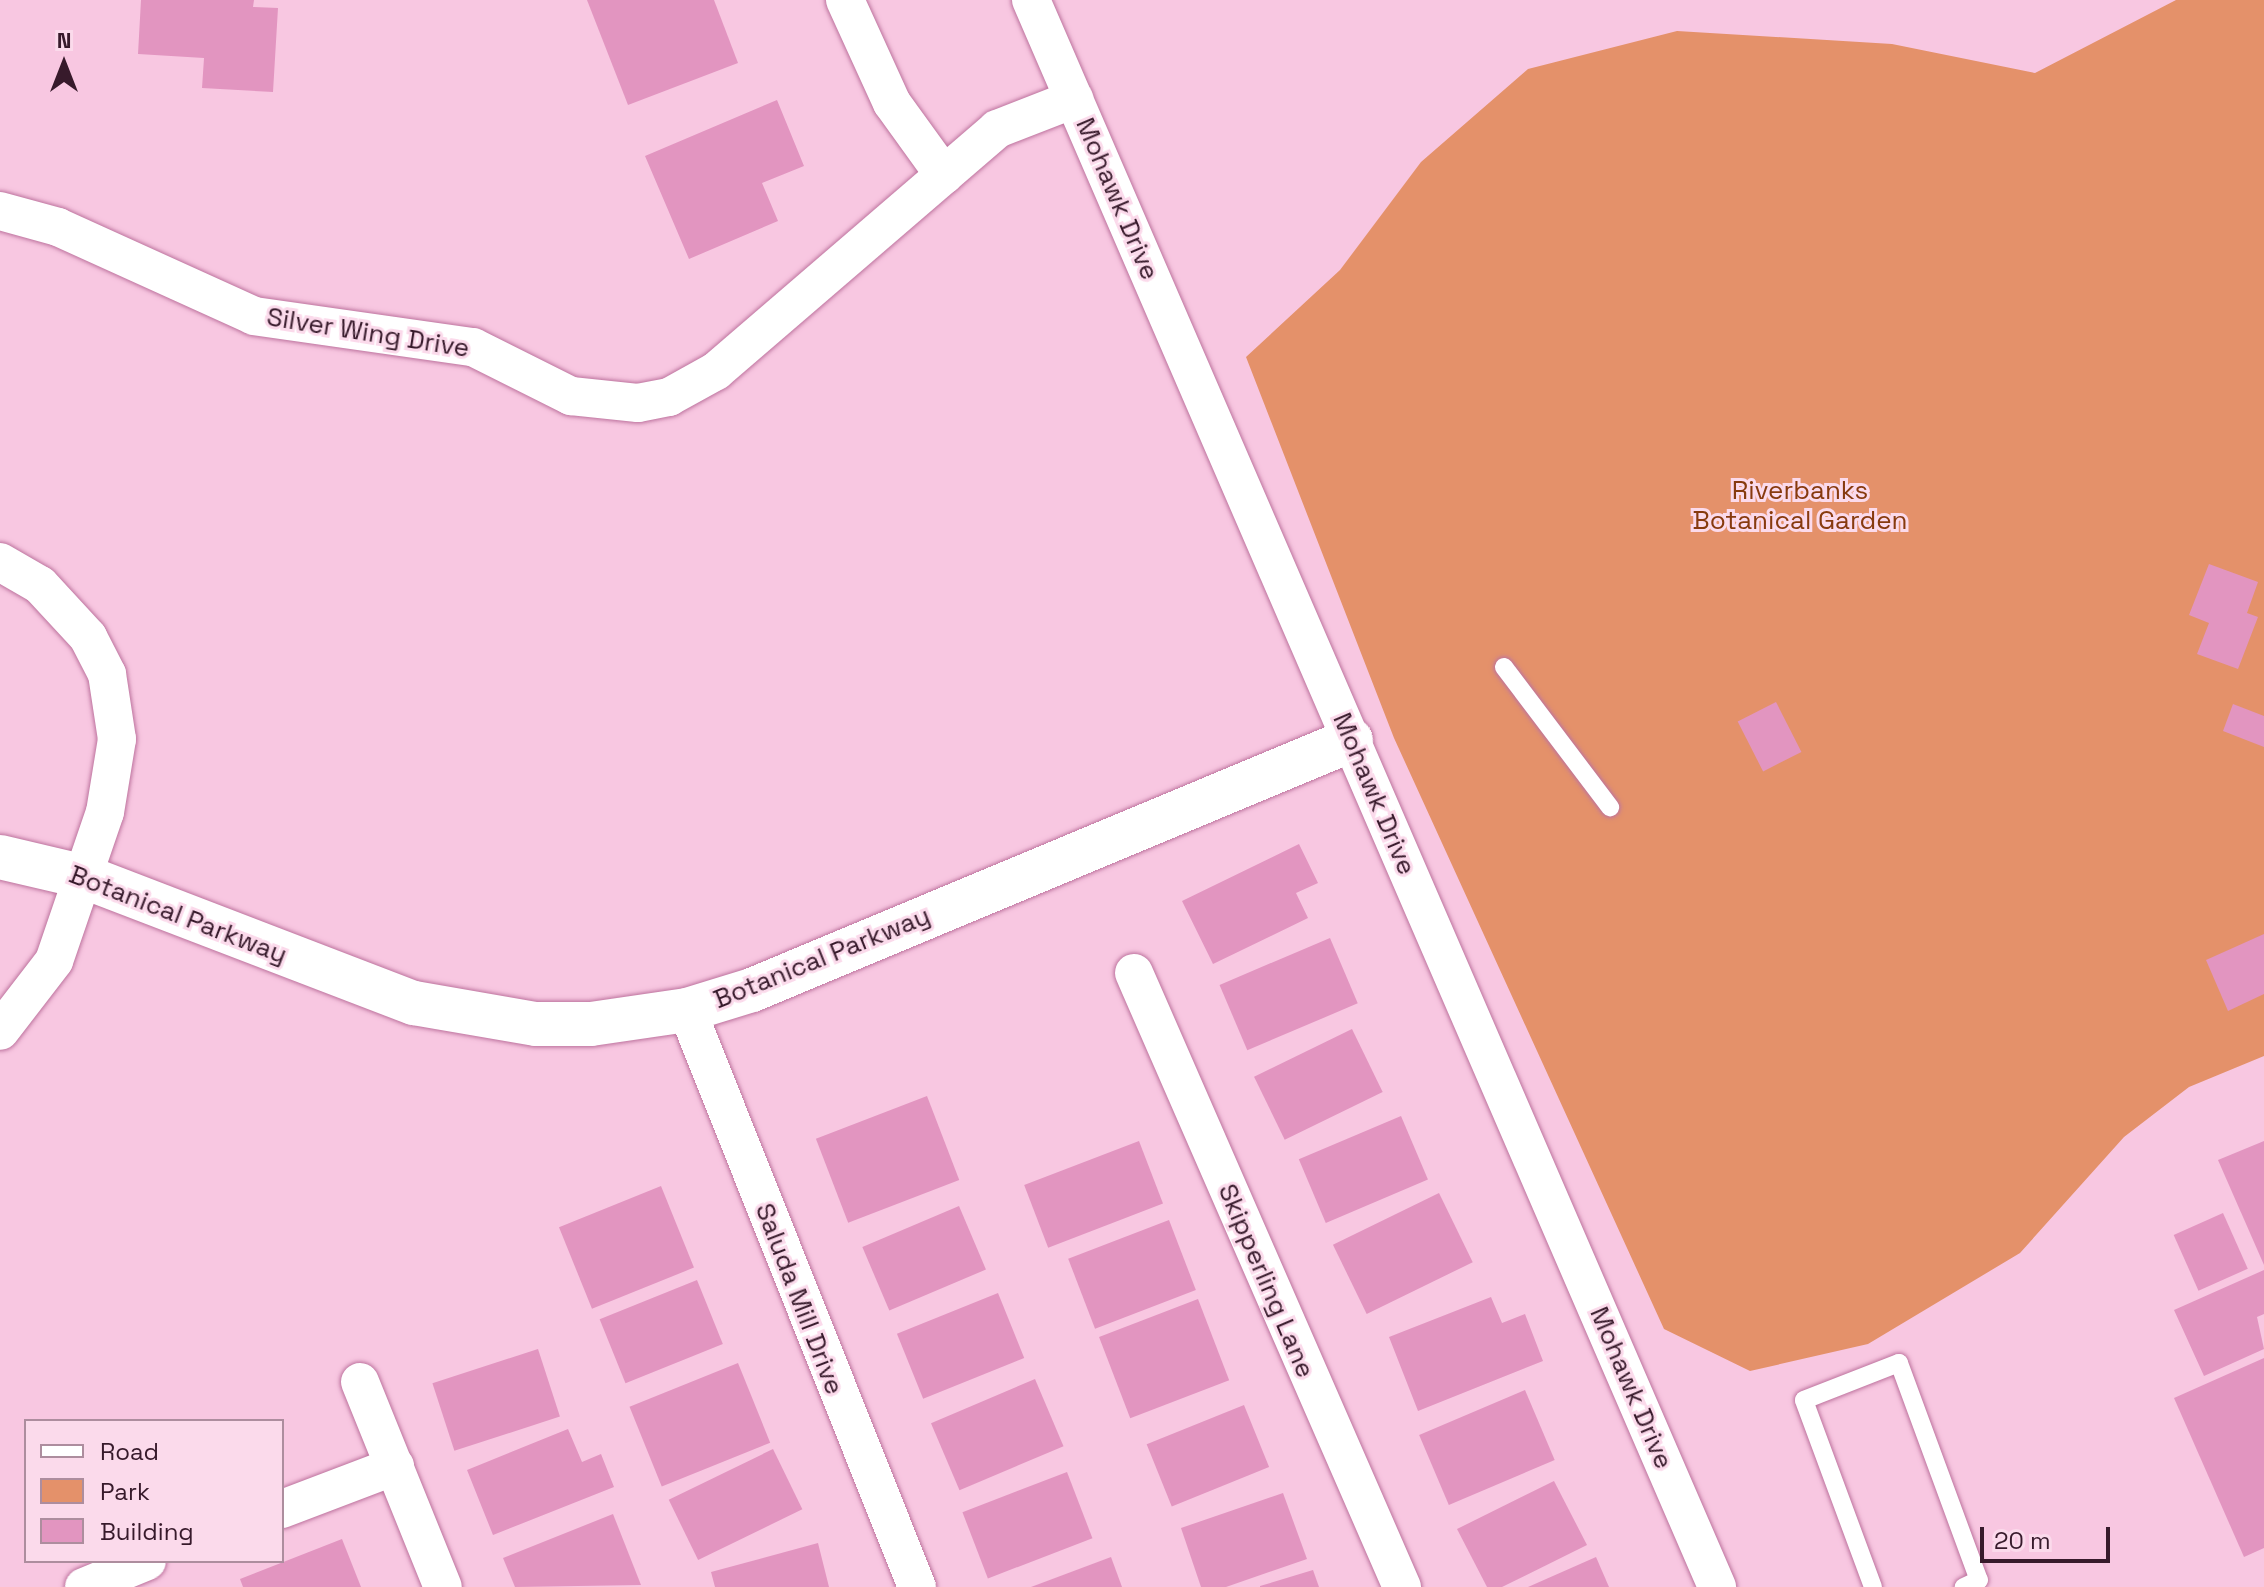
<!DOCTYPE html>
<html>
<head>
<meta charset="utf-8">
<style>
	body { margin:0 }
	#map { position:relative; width:2264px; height:1587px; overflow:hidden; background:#f8c7e1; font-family:"Space Grotesk",sans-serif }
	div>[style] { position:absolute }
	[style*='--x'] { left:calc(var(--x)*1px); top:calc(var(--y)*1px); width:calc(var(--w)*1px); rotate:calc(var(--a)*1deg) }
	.green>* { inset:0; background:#e4916a }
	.building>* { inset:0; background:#e295c0; transform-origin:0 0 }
	.roads { filter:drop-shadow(0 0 2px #bd739e) drop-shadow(0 0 2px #bd739e) }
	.service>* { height:18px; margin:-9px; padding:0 9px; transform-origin:9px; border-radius:9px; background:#fff }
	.minor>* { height:38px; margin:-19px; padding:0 19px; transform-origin:19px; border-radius:19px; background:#fff }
	.tertiary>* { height:44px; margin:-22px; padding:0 22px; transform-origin:22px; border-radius:22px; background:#fff }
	span { translate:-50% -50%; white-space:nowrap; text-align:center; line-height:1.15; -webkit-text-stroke:6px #fbdaeb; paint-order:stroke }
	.street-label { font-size:26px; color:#371a2b }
	.park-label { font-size:26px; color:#873a0e }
	.legend { position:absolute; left:24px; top:1419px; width:260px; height:144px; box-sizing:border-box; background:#fbdaeb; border:2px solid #ad8d9e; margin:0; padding:10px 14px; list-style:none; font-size:24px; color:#371a2b }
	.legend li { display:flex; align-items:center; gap:16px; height:40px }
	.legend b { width:40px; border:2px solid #ad8d9e }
	.north { position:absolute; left:24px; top:24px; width:80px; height:80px; -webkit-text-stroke:6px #fbdaeb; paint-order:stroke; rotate:0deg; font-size:22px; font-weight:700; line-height:32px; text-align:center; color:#371a2b }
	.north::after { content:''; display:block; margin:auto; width:28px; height:36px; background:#371a2b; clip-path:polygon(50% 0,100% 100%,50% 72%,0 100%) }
	.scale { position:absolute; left:1980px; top:1527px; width:130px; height:36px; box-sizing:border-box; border:4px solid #371a2b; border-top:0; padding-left:10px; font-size:24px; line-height:28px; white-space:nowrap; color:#371a2b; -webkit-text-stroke:6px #fbdaeb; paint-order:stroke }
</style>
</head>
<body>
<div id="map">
	<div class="green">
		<div style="clip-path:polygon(2176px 0,2264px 0,2264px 1056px,2189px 1087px,2124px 1137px,2020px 1253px,1868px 1344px,1750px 1371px,1664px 1329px,1394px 738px,1246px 357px,1340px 270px,1421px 162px,1528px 69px,1677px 31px,1892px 44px,2035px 73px)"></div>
	</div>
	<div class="building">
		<div style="clip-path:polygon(141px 0,254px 0,253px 7px,278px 8px,273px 92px,202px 88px,204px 58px,138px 54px)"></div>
		<div style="clip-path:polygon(587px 0,714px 0,738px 63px,628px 105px)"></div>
		<div style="clip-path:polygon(777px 100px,804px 166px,762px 183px,778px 221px,689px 259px,645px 156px)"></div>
		<div style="clip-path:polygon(2209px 564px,2258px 582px,2247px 613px,2258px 617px,2238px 669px,2197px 654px,2209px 623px,2189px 615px)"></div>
		<div style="left:1776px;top:702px;width:56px;height:43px;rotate:63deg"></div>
		<div style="clip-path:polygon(2233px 704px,2264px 716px,2264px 747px,2223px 731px)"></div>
		<div style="clip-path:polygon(1299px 844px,1318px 883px,1296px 893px,1308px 918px,1213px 964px,1182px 901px)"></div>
		<div style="clip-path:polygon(2264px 934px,2264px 994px,2228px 1011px,2206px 960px)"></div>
		<div style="left:1330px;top:938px;width:71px;height:120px;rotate:67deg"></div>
		<div style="left:1352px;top:1029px;width:70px;height:109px;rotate:64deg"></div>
		<div style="left:927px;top:1096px;width:90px;height:119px;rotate:69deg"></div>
		<div style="left:1401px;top:1116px;width:69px;height:111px;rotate:67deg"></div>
		<div style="left:1139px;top:1141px;width:67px;height:123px;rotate:69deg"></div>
		<div style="clip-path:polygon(2264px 1141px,2264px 1265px,2218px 1160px)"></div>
		<div style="left:661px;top:1186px;width:88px;height:110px;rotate:68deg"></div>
		<div style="left:1439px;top:1193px;width:77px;height:118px;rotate:64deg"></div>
		<div style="left:959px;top:1206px;width:69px;height:105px;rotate:67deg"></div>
		<div style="left:2223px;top:1213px;width:61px;height:54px;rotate:66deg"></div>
		<div style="left:1169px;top:1220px;width:75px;height:108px;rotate:69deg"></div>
		<div style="clip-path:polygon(2264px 1270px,2264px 1314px,2257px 1317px,2264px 1349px,2204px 1376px,2174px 1310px)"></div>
		<div style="left:697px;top:1280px;width:69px;height:105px;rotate:68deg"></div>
		<div style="left:998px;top:1293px;width:70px;height:109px;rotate:68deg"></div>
		<div style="clip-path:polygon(1491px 1297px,1502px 1323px,1525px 1314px,1543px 1361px,1418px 1411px,1389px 1337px)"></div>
		<div style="left:1198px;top:1299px;width:87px;height:106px;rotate:69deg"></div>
		<div style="left:538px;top:1349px;width:71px;height:111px;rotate:72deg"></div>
		<div style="clip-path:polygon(2264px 1358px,2264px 1548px,2244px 1557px,2174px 1398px)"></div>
		<div style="left:738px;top:1363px;width:86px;height:117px;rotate:68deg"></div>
		<div style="left:1035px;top:1379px;width:73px;height:113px;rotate:67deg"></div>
		<div style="left:1525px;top:1390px;width:76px;height:115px;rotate:67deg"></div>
		<div style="left:1244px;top:1405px;width:67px;height:105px;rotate:68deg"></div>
		<div style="clip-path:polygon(568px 1429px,582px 1462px,601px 1454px,614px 1487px,493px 1535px,467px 1470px)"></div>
		<div style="left:773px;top:1449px;width:67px;height:116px;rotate:64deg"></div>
		<div style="left:1067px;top:1472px;width:71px;height:112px;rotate:69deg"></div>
		<div style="clip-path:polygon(1554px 1481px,1587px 1545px,1502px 1587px,1487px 1587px,1457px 1529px)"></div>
		<div style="clip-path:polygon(1283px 1493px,1307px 1559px,1226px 1587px,1201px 1587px,1181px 1528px)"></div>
		<div style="clip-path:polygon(613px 1514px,641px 1585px,515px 1587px,503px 1558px)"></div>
		<div style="clip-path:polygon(342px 1539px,361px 1587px,243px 1587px,240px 1579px)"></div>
		<div style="clip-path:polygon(818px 1543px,829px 1587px,715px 1587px,711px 1572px)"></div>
		<div style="clip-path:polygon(1111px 1557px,1122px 1587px,1031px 1587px)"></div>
		<div style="clip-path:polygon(1596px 1557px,1609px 1587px,1528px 1587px)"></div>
		<div style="clip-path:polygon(1313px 1570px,1319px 1587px,1260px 1587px,1260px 1586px)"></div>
	</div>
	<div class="roads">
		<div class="service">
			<div style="--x:1504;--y:667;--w:176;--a:52.9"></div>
			<div style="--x:1873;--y:1587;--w:199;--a:-110.3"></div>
			<div style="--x:1804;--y:1400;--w:102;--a:-21.3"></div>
			<div style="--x:1899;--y:1363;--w:231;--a:69.8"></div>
			<div style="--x:1979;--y:1580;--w:17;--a:155"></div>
		</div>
		<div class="minor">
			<div style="--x:845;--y:0;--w:113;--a:65.5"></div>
			<div style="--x:892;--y:103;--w:89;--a:54.2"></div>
			<div style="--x:1031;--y:0;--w:1729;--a:66.62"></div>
			<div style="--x:0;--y:211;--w:60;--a:15.4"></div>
			<div style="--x:58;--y:227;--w:215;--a:24.4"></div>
			<div style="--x:254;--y:316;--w:221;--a:8.1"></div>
			<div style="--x:473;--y:347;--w:110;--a:26.6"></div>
			<div style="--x:571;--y:396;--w:67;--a:6"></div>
			<div style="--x:638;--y:403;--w:32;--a:-11"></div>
			<div style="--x:669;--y:397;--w:54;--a:-29"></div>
			<div style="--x:716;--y:371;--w:371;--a:-40.7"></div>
			<div style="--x:997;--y:129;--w:83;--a:-21.3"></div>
			<div style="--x:0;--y:562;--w:46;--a:29.9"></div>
			<div style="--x:40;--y:585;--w:71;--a:47.3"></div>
			<div style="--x:88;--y:637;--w:42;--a:62.8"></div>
			<div style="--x:107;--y:674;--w:66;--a:81.3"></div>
			<div style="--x:117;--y:739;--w:74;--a:99.3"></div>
			<div style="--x:105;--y:812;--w:157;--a:108.9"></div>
			<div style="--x:54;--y:961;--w:88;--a:127.6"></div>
			<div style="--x:1134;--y:973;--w:670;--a:66.42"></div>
			<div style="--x:687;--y:1010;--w:621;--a:68.27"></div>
			<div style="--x:360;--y:1382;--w:221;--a:68"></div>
			<div style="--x:282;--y:1509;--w:121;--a:-20.8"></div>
			<div style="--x:84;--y:1587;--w:68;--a:-22.4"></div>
		</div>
		<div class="tertiary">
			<div style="--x:0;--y:857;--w:87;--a:13.2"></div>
			<div style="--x:85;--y:877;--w:352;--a:21"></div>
			<div style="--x:414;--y:1003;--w:124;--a:9.8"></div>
			<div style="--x:536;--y:1024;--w:55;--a:0"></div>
			<div style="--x:591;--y:1024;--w:97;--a:-8.3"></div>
			<div style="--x:687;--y:1010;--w:68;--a:-17.1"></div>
			<div style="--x:752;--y:990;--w:649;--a:-22.65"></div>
		</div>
	</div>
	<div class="street-label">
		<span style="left:1117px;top:199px;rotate:67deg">Mohawk Drive</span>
		<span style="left:368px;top:333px;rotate:9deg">Silver Wing Drive</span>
		<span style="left:1374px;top:794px;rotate:67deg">Mohawk Drive</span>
		<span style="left:178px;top:915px;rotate:21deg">Botanical Parkway</span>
		<span style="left:822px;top:958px;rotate:-22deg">Botanical Parkway</span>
		<span style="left:1266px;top:1281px;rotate:67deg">Skipperling Lane</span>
		<span style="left:799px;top:1299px;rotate:69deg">Saluda Mill Drive</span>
		<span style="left:1631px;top:1388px;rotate:67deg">Mohawk Drive</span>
	</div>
	<div class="park-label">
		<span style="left:1800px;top:506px">Riverbanks<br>Botanical Garden</span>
	</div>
	<ul class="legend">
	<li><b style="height:10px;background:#fff"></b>Road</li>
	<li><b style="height:22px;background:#e4916a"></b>Park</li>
	<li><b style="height:22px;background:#e295c0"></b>Building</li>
	</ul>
	<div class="north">N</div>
	<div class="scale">20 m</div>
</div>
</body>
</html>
